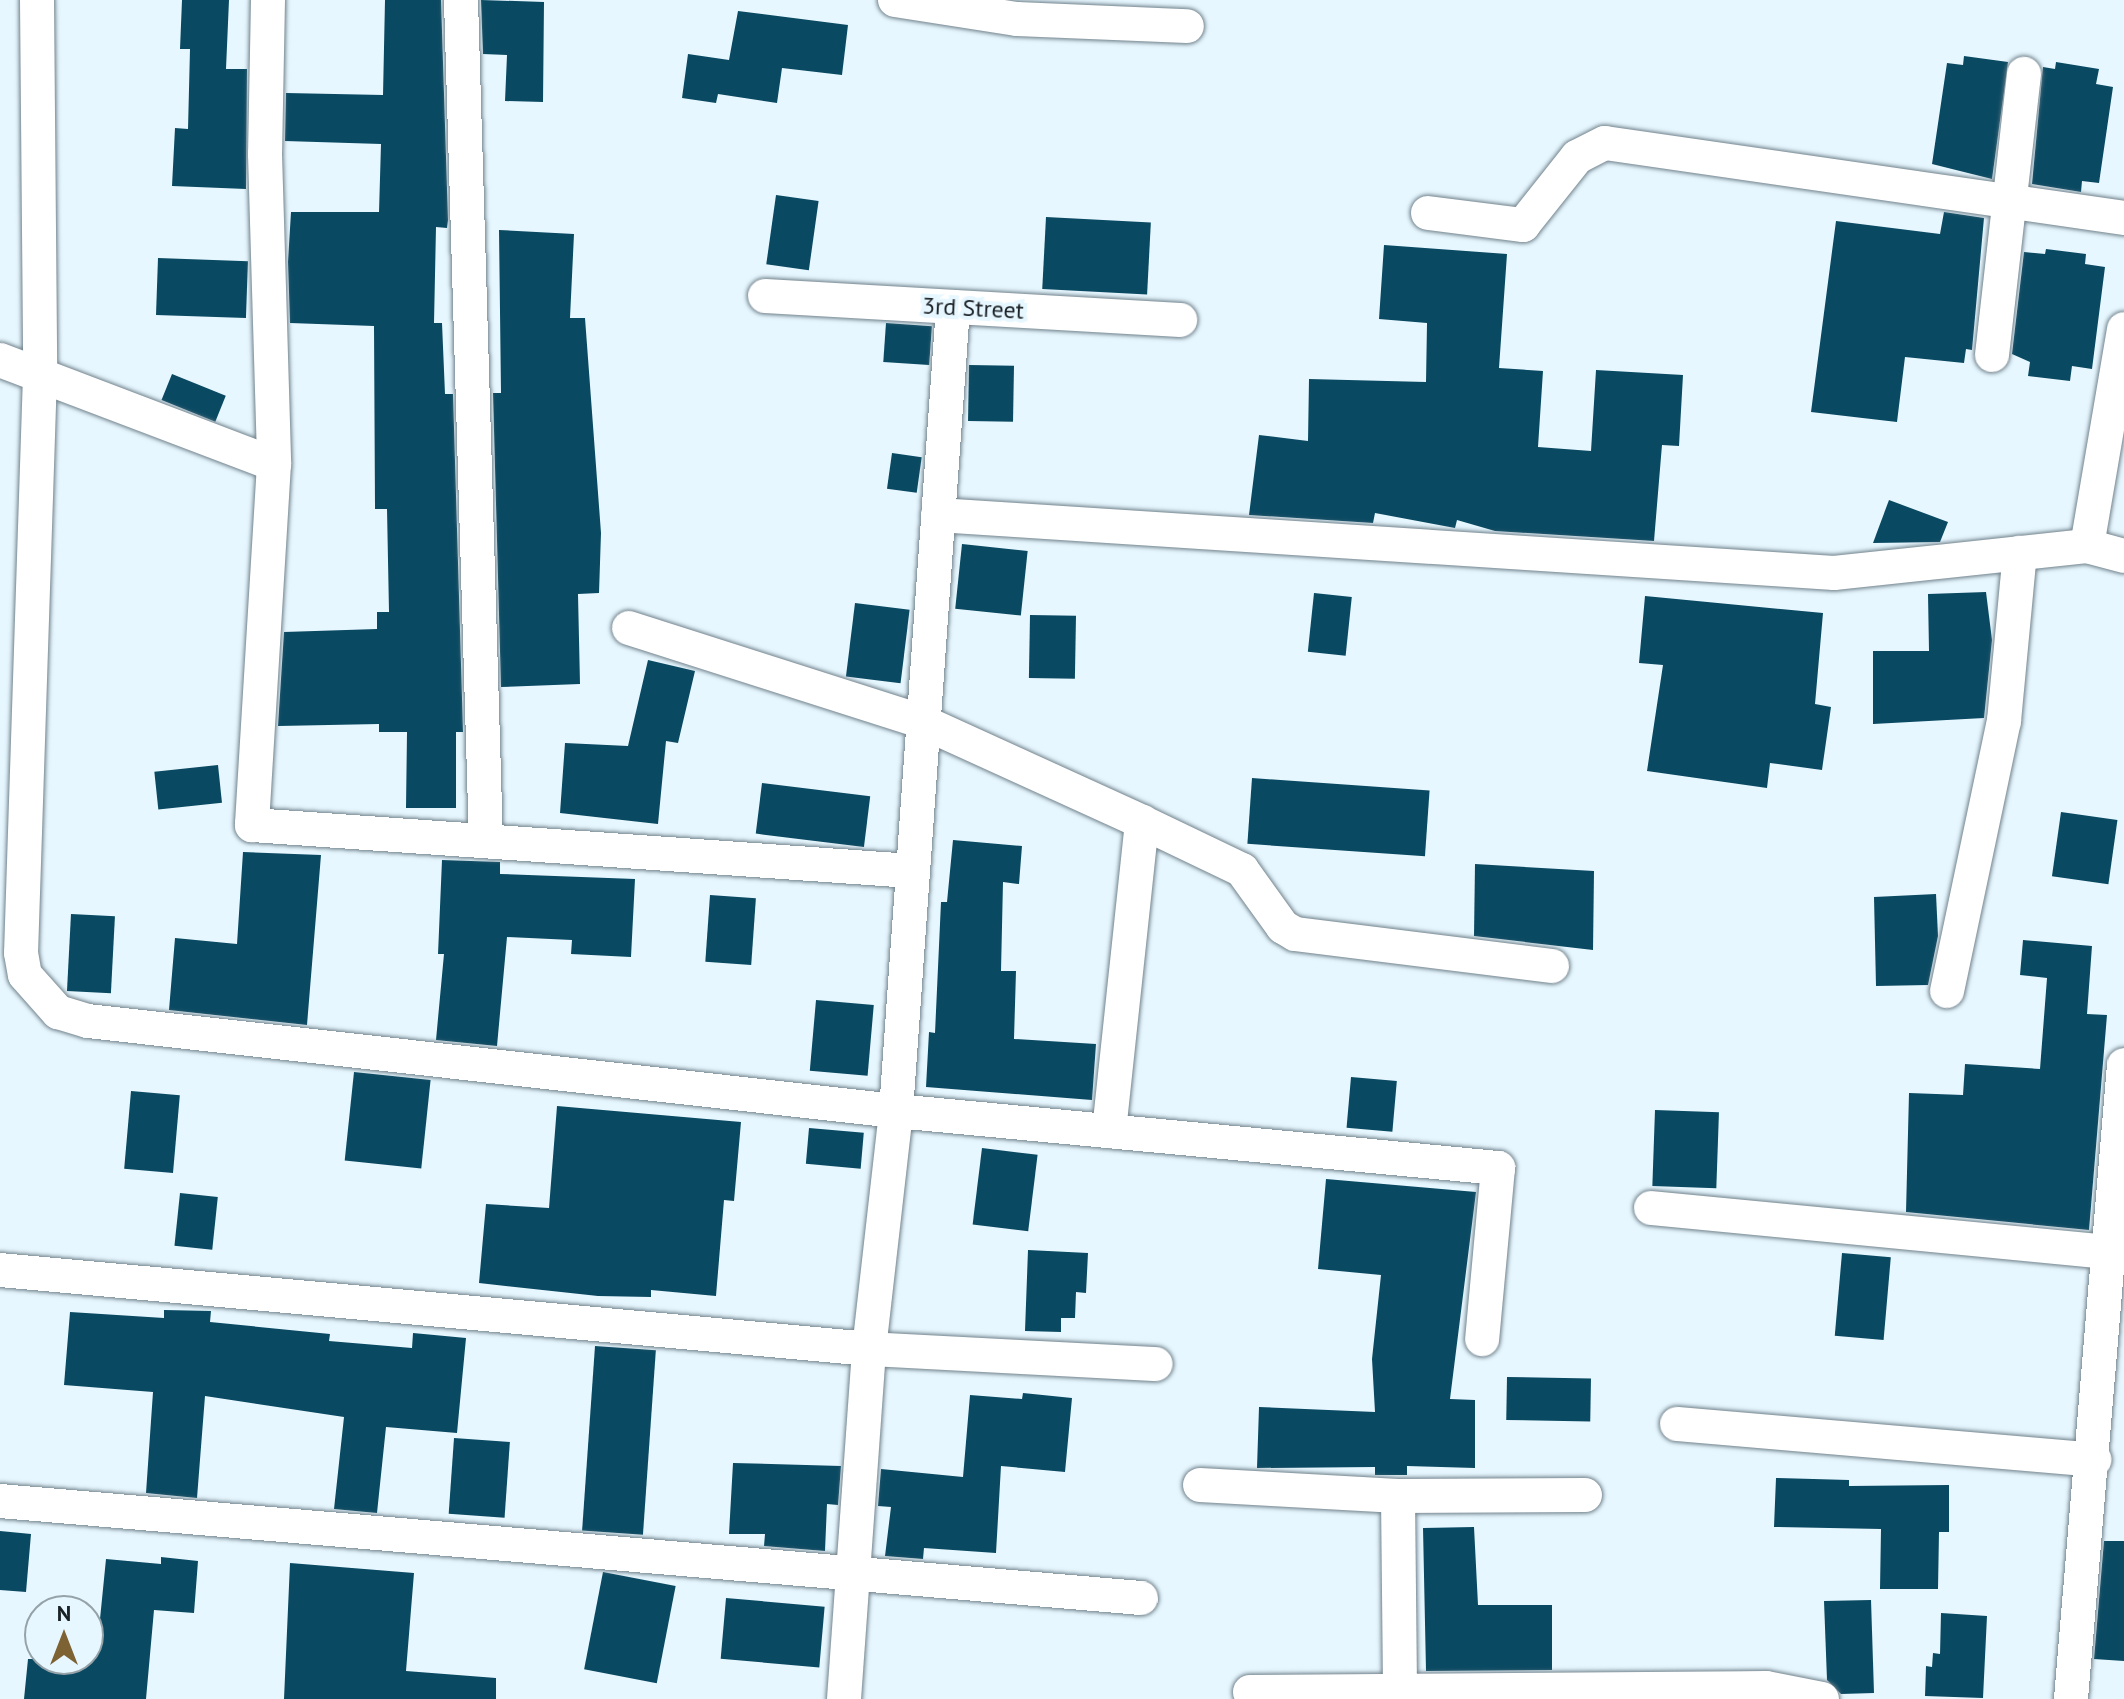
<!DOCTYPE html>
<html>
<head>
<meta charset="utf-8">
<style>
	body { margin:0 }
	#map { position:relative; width:2124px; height:1699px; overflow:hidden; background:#e7f7ff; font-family:"PT Sans",sans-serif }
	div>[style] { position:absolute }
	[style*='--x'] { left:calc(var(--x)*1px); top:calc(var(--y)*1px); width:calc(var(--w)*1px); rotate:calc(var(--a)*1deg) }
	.building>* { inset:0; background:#0a4962; transform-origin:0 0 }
	.roads { filter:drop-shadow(0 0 2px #71828c) drop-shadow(0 0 2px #71828c) }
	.minor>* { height:34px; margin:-17px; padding:0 17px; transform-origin:17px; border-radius:17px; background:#fff }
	span { translate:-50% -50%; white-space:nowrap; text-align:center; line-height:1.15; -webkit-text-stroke:8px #e7f7ff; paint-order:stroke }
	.street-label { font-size:24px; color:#1b2226 }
	.north { position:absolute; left:24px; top:1595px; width:80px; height:80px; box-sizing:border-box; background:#e7f7ff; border:2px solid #95a2a8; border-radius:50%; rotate:0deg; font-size:22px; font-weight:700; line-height:32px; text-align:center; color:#1b2226 }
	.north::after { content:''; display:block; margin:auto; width:28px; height:36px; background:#7d6334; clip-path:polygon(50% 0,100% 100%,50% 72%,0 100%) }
</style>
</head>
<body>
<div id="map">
	<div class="building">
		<div style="clip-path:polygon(182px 0,229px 0,226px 69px,247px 69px,246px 189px,172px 186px,175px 128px,188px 129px,190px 49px,180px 49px)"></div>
		<div style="clip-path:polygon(385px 0,441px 0,448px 220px,447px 228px,436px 227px,434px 323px,442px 323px,445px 394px,453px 394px,463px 732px,456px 732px,456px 808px,406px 808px,407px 732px,379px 732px,379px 724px,278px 726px,284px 632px,377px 629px,377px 612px,389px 612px,387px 509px,375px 509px,374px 326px,290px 323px,288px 262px,291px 212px,379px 212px,381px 144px,285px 141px,286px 93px,383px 95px)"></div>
		<div style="clip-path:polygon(481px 0,544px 2px,543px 102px,505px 101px,507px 55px,483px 54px)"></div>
		<div style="clip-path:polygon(738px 11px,848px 25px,842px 75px,782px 68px,777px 103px,718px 94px,716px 103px,682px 98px,688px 54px,729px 60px)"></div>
		<div style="clip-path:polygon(1964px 56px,2008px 62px,1992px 179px,1932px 164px,1947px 63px,1963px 65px)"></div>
		<div style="clip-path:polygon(2056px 62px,2099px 69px,2096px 84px,2113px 87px,2099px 183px,2082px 181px,2081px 192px,2032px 184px,2043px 67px,2055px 69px)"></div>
		<div style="left:776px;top:195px;width:43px;height:70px;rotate:8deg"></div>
		<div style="clip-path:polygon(1944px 212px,1984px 218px,1972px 350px,1966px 349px,1964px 363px,1905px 357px,1897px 422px,1811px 412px,1836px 221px,1940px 234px)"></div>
		<div style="left:1046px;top:217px;width:105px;height:72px;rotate:3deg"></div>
		<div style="clip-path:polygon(499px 230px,574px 234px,570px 318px,585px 318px,601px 533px,599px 593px,578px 594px,580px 684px,501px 687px,493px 393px,501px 393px)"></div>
		<div style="clip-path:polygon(1384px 245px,1507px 254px,1499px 368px,1543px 371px,1538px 447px,1591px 451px,1596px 370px,1683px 375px,1679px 446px,1662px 445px,1654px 541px,1495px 531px,1457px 520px,1455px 528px,1375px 513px,1373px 523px,1249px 515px,1259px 435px,1308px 441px,1309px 379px,1426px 382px,1427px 323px,1379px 319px)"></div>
		<div style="clip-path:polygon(2046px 249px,2086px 254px,2085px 264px,2105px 267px,2092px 369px,2072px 366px,2070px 381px,2028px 376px,2030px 362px,2012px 354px,2024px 252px,2045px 254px)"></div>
		<div style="left:158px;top:258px;width:90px;height:57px;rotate:2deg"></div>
		<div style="left:886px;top:323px;width:46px;height:39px;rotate:4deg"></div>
		<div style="left:969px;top:365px;width:45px;height:56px;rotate:1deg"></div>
		<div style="left:172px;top:374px;width:58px;height:28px;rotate:22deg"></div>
		<div style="left:892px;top:453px;width:30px;height:36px;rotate:8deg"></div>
		<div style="clip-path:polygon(1889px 500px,1948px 522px,1940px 542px,1873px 543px)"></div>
		<div style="left:962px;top:544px;width:66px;height:65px;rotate:6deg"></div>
		<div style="clip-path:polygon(1986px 592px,1992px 640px,1984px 718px,1873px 724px,1873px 651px,1929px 651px,1928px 594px)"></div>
		<div style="left:1314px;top:593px;width:38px;height:59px;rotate:6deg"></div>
		<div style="clip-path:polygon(1645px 596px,1823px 613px,1815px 704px,1831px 707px,1822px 770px,1770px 763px,1767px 788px,1647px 771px,1663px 665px,1639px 663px)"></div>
		<div style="left:855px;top:603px;width:55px;height:74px;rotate:7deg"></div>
		<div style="left:1030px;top:615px;width:46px;height:63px;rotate:1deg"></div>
		<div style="clip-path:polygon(648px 660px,695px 671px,678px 743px,666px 741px,658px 824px,560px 813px,565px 743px,628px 746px)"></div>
		<div style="left:218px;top:765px;width:38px;height:64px;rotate:84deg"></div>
		<div style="left:1252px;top:778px;width:178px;height:66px;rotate:4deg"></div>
		<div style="left:762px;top:783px;width:109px;height:51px;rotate:7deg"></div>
		<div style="left:2061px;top:812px;width:57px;height:65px;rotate:8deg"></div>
		<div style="clip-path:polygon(953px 840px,1022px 846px,1019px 884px,1003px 882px,1001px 971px,1016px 971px,1014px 1039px,1096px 1044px,1092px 1100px,926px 1087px,929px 1032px,935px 1033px,941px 902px,947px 902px)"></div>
		<div style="clip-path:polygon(243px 852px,321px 855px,307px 1025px,169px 1010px,175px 938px,237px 944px)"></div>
		<div style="clip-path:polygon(442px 860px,500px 862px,500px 874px,635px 879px,631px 957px,571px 954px,572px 940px,507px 937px,497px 1046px,436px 1040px,444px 954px,438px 954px)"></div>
		<div style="clip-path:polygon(1475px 864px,1594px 871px,1593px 950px,1474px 936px)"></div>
		<div style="clip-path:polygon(1936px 894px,1938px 936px,1928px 985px,1876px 986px,1874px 897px)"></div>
		<div style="left:710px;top:895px;width:46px;height:67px;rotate:4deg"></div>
		<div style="left:71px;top:914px;width:44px;height:77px;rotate:3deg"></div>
		<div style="clip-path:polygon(2023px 940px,2092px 946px,2087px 1014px,2107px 1015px,2089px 1230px,1906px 1212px,1909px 1093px,1963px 1095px,1965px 1064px,2040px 1069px,2047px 978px,2020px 975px)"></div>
		<div style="left:816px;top:1000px;width:58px;height:71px;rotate:5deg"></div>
		<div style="left:354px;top:1072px;width:77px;height:89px;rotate:6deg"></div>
		<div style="left:1351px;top:1077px;width:46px;height:51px;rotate:5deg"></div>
		<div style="left:131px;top:1091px;width:49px;height:78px;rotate:5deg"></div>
		<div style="clip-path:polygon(557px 1106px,741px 1122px,734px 1201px,724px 1200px,716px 1296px,651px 1290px,651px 1297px,598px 1296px,479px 1283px,486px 1204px,549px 1208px)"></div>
		<div style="left:1655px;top:1110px;width:64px;height:76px;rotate:2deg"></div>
		<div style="left:809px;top:1128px;width:55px;height:36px;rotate:5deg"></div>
		<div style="left:982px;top:1148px;width:56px;height:77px;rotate:7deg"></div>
		<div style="clip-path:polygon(1326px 1179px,1476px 1192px,1450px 1399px,1475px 1400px,1475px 1468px,1407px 1466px,1407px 1475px,1375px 1475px,1375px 1467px,1257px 1468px,1259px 1407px,1375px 1412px,1372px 1359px,1381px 1275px,1318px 1269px)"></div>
		<div style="left:180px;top:1193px;width:38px;height:53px;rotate:6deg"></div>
		<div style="clip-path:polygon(1028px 1250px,1088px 1253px,1086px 1293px,1076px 1292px,1075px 1318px,1061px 1318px,1061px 1332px,1025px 1331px)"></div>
		<div style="left:1842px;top:1253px;width:49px;height:83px;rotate:5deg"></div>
		<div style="clip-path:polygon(164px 1310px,211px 1311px,210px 1322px,330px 1334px,329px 1341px,412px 1348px,413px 1333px,466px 1338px,457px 1433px,386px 1427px,377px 1513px,334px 1509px,344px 1417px,205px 1396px,197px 1498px,146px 1493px,153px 1392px,64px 1385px,70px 1312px,164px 1318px)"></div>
		<div style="left:595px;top:1346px;width:61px;height:185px;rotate:4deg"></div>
		<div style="left:1507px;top:1377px;width:84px;height:43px;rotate:1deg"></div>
		<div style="clip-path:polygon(1023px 1393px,1072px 1398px,1065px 1472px,1001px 1466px,996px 1553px,924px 1548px,923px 1559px,885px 1556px,891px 1507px,878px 1506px,881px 1469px,963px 1477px,970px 1395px,1022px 1399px)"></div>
		<div style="left:454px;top:1438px;width:56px;height:76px;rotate:4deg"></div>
		<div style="clip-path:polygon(733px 1463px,841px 1466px,838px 1505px,827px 1504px,825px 1551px,764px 1546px,765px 1534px,729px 1534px)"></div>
		<div style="clip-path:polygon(1776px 1478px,1849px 1480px,1849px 1486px,1949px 1485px,1949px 1532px,1939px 1532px,1938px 1589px,1880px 1589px,1881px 1529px,1774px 1527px)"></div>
		<div style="clip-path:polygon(1474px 1527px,1478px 1605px,1552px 1605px,1552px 1670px,1426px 1671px,1423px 1528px)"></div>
		<div style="clip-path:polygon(0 1531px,31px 1534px,26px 1592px,0 1590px)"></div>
		<div style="clip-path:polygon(2104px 1541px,2124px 1541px,2124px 1661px,2094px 1659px)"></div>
		<div style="clip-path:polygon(161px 1557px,198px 1561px,194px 1613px,154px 1610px,146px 1699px,24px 1699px,28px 1659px,96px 1659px,106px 1559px,161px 1564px)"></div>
		<div style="clip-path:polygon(290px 1563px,414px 1573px,406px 1671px,496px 1678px,496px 1699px,284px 1699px)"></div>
		<div style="left:603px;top:1572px;width:74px;height:99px;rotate:11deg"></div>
		<div style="left:726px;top:1598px;width:99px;height:61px;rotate:5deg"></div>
		<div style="clip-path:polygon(1871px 1600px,1874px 1693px,1841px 1694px,1827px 1680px,1824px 1601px)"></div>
		<div style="clip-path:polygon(1941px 1613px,1987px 1616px,1983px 1698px,1925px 1696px,1926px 1666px,1932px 1667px,1933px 1653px,1940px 1654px)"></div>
	</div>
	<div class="roads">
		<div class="minor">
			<div style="--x:37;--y:0;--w:375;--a:89.5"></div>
			<div style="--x:40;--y:375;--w:578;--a:91.88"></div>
			<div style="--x:21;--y:953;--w:22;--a:80"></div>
			<div style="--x:25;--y:975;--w:50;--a:48.3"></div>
			<div style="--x:58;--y:1012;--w:31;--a:17"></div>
			<div style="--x:88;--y:1021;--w:813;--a:6.36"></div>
			<div style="--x:896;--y:1111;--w:605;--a:5.41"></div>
			<div style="--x:1498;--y:1168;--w:172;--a:95.3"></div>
			<div style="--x:268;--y:0;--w:154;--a:91.1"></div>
			<div style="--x:265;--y:154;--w:310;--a:88.3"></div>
			<div style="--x:274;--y:464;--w:362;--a:93.5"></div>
			<div style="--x:252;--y:825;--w:662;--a:3.99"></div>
			<div style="--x:461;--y:0;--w:841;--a:88.3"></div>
			<div style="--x:895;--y:0;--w:123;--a:8.9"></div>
			<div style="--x:1017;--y:19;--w:170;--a:2.4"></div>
			<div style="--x:1428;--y:213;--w:96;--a:7.2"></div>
			<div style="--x:1523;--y:225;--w:87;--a:-51.5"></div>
			<div style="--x:1577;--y:157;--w:31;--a:-27"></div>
			<div style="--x:1605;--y:143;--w:524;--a:8.22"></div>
			<div style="--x:765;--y:296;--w:416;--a:3.3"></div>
			<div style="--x:1992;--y:355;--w:283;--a:-83.5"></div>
			<div style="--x:0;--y:360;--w:293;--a:20.8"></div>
			<div style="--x:938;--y:515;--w:898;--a:3.7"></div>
			<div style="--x:1834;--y:573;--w:254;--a:-6.1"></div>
			<div style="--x:2087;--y:546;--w:38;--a:15"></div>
			<div style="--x:2087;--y:546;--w:220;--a:-80.3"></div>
			<div style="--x:629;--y:628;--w:309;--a:17.7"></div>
			<div style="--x:923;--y:722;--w:241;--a:24.5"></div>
			<div style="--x:1142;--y:822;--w:111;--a:25.6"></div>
			<div style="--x:1242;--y:870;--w:70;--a:54.3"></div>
			<div style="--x:1283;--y:927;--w:14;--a:30"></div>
			<div style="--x:1295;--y:934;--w:259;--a:7.1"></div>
			<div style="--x:1947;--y:991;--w:276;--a:-78.1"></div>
			<div style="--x:2004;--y:721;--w:169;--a:-84.6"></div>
			<div style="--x:1109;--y:1131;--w:311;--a:-83.9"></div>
			<div style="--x:1651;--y:1208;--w:463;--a:5.5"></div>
			<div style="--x:0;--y:1270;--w:873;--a:5.19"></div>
			<div style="--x:869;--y:1349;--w:287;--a:3"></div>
			<div style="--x:1677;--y:1424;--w:419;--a:4.9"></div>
			<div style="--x:1200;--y:1485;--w:198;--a:3.2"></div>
			<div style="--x:1398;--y:1496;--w:187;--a:-0.3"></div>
			<div style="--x:1398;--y:1496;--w:203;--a:89.4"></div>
			<div style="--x:0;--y:1501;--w:1145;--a:4.86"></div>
			<div style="--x:1250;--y:1692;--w:516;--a:-0.44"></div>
			<div style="--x:1766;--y:1688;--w:57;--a:11.1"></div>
			<div style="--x:844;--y:1699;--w:351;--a:-85.9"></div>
			<div style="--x:869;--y:1349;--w:240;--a:-83.5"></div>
			<div style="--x:896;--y:1111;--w:806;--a:-85.94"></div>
			<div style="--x:2071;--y:1699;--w:636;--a:-85.22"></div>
		</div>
	</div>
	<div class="street-label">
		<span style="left:973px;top:308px;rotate:3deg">3rd Street</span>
	</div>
	<div class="north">N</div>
</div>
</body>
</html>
